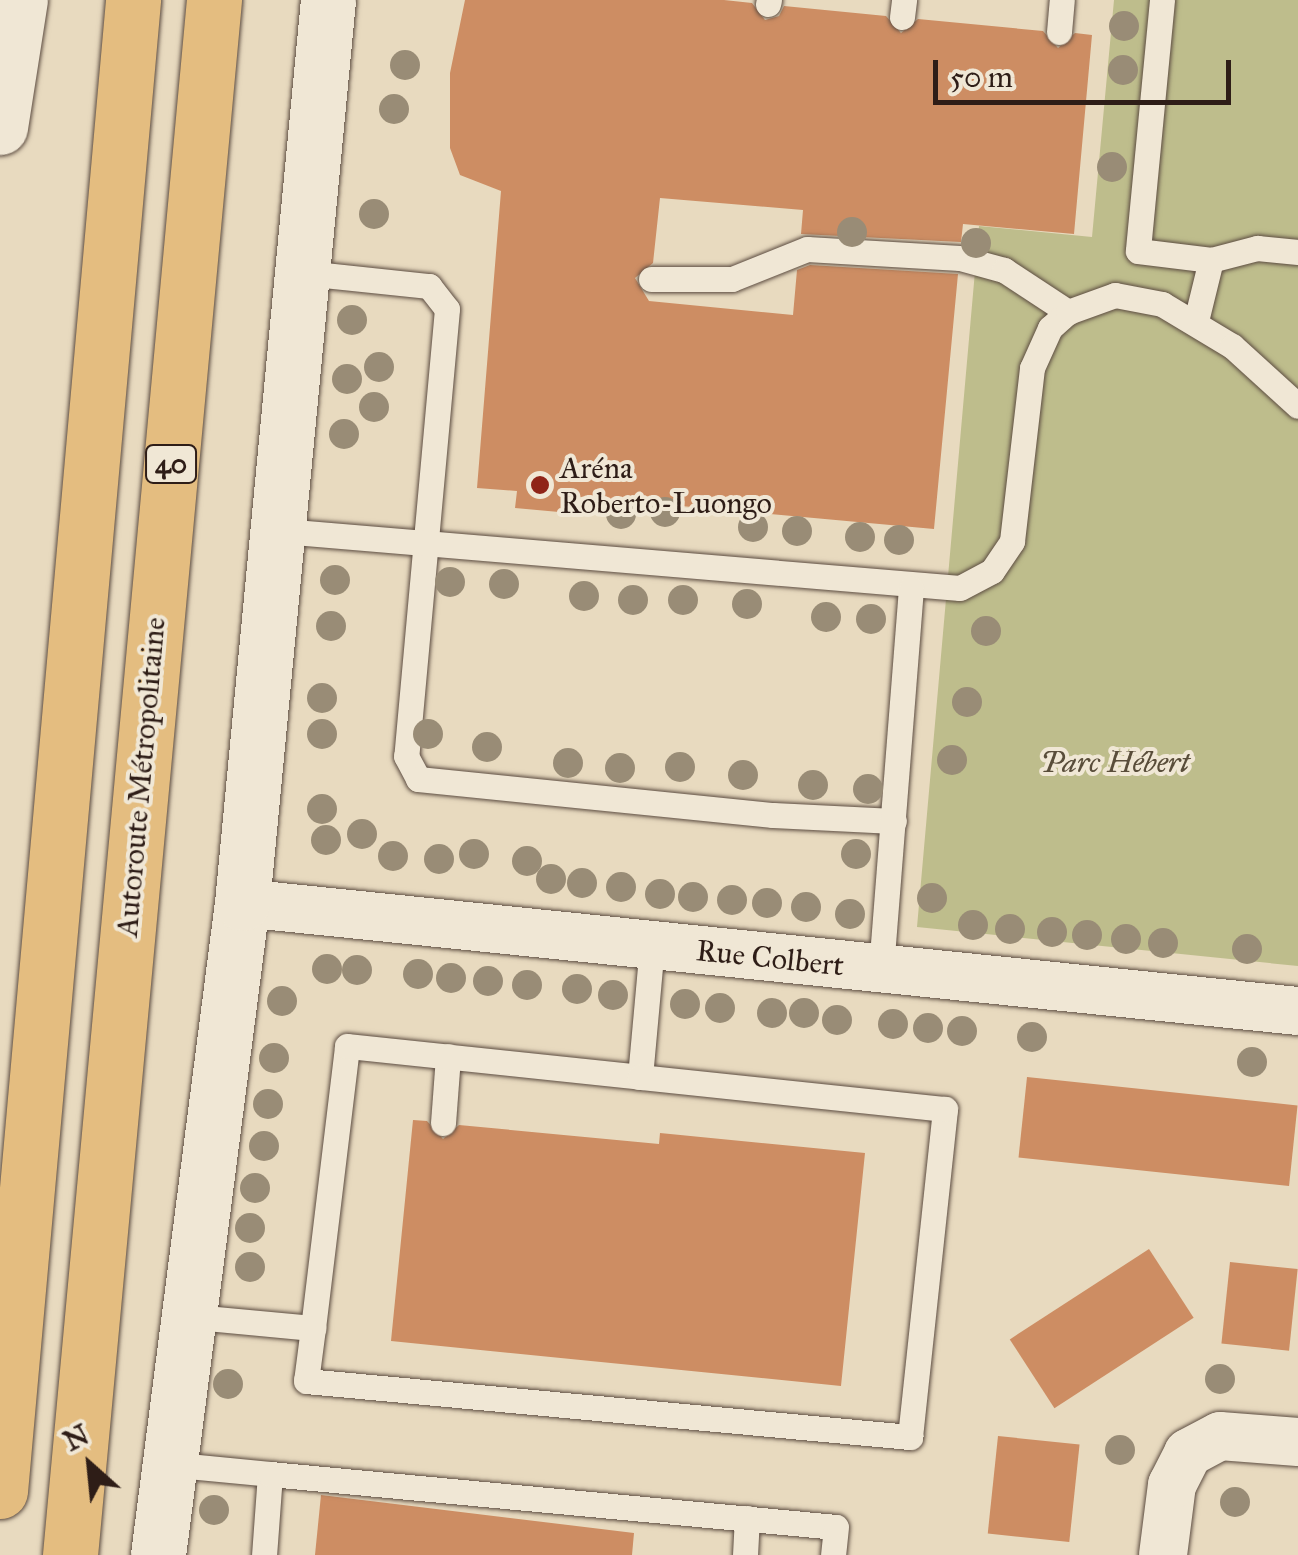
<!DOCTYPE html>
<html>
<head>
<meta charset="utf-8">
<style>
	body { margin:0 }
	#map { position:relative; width:1298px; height:1555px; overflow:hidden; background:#e8dabf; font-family:"IM FELL Great Primer",serif }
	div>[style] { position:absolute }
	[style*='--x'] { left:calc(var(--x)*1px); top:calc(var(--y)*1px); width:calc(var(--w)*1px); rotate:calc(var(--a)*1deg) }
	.green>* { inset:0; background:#bebd8c }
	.building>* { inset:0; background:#cd8d63; transform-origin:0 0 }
	.roads { filter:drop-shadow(0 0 2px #5c4c41) drop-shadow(0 0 2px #5c4c41) }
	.lane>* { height:25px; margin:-12.5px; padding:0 12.5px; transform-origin:12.5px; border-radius:12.5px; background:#f0e7d5 }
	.street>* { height:48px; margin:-24px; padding:0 24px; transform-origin:24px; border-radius:24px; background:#f0e7d5 }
	.secondary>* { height:55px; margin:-27.5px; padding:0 27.5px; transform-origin:27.5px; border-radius:27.5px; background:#f0e7d5 }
	.highway>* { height:55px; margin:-27.5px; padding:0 27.5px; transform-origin:27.5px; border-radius:27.5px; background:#e4bd80 }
	.trees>* { width:30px; height:30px; margin:-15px; border-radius:50%; background:#998c76 }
	.dots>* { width:28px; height:28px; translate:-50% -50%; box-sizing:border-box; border:5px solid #f0e7d5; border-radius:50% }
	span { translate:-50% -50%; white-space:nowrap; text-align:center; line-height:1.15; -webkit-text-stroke:8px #f0e7d5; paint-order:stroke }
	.shield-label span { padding:2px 8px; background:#f0e7d5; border:2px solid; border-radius:8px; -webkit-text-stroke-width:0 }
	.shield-label { font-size:28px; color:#2e1d17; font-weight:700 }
	.poi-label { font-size:30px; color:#2e1d17 }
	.left { translate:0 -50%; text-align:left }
	.park-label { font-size:30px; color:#594d3a; font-style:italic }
	.street-label { font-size:30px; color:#2e1d17 }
	.north { position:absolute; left:40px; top:1415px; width:100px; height:100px; -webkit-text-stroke:8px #f0e7d5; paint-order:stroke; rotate:333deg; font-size:28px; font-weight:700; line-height:40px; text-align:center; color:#2e1d17 }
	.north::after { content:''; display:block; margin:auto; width:35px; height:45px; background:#2e1d17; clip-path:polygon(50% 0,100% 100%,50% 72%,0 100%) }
	.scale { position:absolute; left:933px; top:60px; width:298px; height:45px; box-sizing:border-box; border:5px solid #2e1d17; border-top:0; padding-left:12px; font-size:30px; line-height:35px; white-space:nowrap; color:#2e1d17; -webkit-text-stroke:8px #f0e7d5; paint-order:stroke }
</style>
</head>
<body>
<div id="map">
	<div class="green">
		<div style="clip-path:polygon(1114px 0,1298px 0,1298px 966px,917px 927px,979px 226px,1092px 237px)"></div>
	</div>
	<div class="building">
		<div style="clip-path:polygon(465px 0,724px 0,752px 3px,765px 20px,779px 16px,784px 6px,886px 16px,901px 33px,918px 19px,1043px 31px,1058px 48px,1075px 33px,1092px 35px,1074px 234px,963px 224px,961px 242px,801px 234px,803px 210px,660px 198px,653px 263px,635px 278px,649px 301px,793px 315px,797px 270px,810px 265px,958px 274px,934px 529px,571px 496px,570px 513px,515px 508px,517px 491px,477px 488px,501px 191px,460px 175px,450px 148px,450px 73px)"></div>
		<div style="left:1027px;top:1077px;width:272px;height:81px;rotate:6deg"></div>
		<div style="clip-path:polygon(413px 1120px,427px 1121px,443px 1139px,459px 1125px,659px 1144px,660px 1133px,865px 1153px,841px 1386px,391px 1341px)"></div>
		<div style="left:1149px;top:1249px;width:82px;height:166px;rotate:57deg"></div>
		<div style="left:1230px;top:1262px;width:68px;height:82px;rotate:6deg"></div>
		<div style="left:998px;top:1436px;width:82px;height:98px;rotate:6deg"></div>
		<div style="clip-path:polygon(321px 1495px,634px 1533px,632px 1555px,315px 1555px)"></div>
	</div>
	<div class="roads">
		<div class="lane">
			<div style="--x:1162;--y:0;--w:252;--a:95.5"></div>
			<div style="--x:1138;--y:251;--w:74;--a:7"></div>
			<div style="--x:1211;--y:260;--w:48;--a:-14.6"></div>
			<div style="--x:1257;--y:248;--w:41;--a:5.6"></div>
			<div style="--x:768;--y:4;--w:4;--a:-76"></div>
			<div style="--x:902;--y:17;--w:17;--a:-83"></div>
			<div style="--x:1059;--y:32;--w:32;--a:-85"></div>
			<div style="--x:305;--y:273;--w:125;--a:6"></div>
			<div style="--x:429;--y:286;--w:29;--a:52"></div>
			<div style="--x:447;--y:309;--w:449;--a:95.2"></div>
			<div style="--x:406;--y:756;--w:26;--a:62"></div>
			<div style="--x:418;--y:779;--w:357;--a:5.8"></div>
			<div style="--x:773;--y:815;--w:121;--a:2.8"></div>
			<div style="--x:651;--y:279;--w:81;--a:0"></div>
			<div style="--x:732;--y:279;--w:81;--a:-21.8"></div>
			<div style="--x:807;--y:249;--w:153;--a:3.4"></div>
			<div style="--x:960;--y:258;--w:46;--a:15.3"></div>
			<div style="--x:1004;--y:270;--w:77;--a:33.3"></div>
			<div style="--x:1196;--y:321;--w:63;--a:-76.2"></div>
			<div style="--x:282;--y:531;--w:680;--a:4.81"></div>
			<div style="--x:960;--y:588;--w:36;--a:-28"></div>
			<div style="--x:992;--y:571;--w:36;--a:-56"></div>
			<div style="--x:1012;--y:541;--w:174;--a:-83.4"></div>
			<div style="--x:1032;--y:368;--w:44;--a:-65.8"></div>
			<div style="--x:1050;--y:328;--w:24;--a:-42"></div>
			<div style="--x:1068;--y:312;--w:50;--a:-19.9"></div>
			<div style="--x:1115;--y:295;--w:48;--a:10.8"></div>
			<div style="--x:1162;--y:304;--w:82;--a:31"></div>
			<div style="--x:1232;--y:346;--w:89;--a:42.3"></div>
			<div style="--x:881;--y:969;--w:382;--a:-85.5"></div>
			<div style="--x:443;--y:1123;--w:67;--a:-85.7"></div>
			<div style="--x:185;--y:1316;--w:129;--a:5.4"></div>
			<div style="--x:313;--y:1328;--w:284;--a:-83.1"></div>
			<div style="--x:347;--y:1046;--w:295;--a:6"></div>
			<div style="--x:640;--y:1077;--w:132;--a:-84.8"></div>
			<div style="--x:313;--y:1328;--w:53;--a:97.5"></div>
			<div style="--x:306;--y:1381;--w:607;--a:5.3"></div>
			<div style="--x:910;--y:1437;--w:330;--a:-83.9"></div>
			<div style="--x:945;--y:1109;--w:307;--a:-174"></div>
			<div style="--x:167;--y:1464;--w:103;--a:5.5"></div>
			<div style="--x:270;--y:1474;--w:81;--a:94.2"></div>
			<div style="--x:270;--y:1474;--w:568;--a:5.35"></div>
			<div style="--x:836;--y:1527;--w:28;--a:96"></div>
			<div style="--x:745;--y:1555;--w:37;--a:-87"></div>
		</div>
		<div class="street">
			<div style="--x:242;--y:903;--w:1062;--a:5.84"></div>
			<div style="--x:1163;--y:1555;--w:71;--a:-82.7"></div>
			<div style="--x:1172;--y:1485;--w:36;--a:-63"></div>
			<div style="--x:1188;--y:1453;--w:36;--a:-28"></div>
			<div style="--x:1220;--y:1436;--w:78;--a:4.4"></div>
		</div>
		<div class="secondary">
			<div style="--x:0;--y:127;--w:129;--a:-81.1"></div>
			<div style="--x:158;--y:1555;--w:657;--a:-82.66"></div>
			<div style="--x:242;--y:903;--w:907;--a:-84.56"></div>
		</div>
		<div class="highway">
			<div style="--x:0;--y:1491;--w:1497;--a:-84.9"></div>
			<div style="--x:70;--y:1555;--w:1562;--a:-84.71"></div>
		</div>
	</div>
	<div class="trees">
		<div style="left:1124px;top:26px"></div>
		<div style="left:405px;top:65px"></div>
		<div style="left:1123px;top:70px"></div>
		<div style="left:394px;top:109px"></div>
		<div style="left:1112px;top:167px"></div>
		<div style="left:374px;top:214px"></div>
		<div style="left:852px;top:232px"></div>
		<div style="left:976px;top:243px"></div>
		<div style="left:352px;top:320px"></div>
		<div style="left:379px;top:367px"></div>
		<div style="left:347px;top:379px"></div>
		<div style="left:374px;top:407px"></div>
		<div style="left:344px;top:434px"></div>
		<div style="left:665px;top:512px"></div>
		<div style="left:621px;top:514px"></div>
		<div style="left:753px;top:527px"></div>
		<div style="left:797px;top:531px"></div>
		<div style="left:860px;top:537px"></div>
		<div style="left:899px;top:540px"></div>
		<div style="left:335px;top:580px"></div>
		<div style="left:450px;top:582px"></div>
		<div style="left:504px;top:584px"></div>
		<div style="left:584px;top:596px"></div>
		<div style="left:633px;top:600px"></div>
		<div style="left:683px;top:600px"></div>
		<div style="left:747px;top:604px"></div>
		<div style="left:826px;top:617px"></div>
		<div style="left:871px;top:619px"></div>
		<div style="left:331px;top:626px"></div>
		<div style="left:986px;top:631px"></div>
		<div style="left:322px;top:698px"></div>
		<div style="left:967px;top:702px"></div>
		<div style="left:322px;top:734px"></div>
		<div style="left:428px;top:734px"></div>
		<div style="left:487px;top:747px"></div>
		<div style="left:952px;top:760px"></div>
		<div style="left:568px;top:763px"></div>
		<div style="left:680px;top:767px"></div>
		<div style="left:620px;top:768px"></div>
		<div style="left:743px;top:775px"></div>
		<div style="left:813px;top:785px"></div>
		<div style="left:868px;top:789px"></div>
		<div style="left:322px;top:809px"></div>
		<div style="left:362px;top:834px"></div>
		<div style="left:326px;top:840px"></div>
		<div style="left:474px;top:854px"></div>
		<div style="left:856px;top:854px"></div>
		<div style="left:393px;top:856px"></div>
		<div style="left:439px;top:859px"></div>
		<div style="left:527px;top:861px"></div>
		<div style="left:551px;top:879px"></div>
		<div style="left:582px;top:883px"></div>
		<div style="left:621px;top:887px"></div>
		<div style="left:660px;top:894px"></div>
		<div style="left:693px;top:897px"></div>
		<div style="left:932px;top:898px"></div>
		<div style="left:732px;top:900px"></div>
		<div style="left:767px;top:903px"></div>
		<div style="left:806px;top:907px"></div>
		<div style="left:850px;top:914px"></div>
		<div style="left:973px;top:925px"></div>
		<div style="left:1010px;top:929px"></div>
		<div style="left:1052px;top:932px"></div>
		<div style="left:1087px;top:935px"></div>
		<div style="left:1126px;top:939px"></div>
		<div style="left:1163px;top:943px"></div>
		<div style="left:1247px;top:949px"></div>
		<div style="left:327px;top:969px"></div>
		<div style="left:357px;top:970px"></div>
		<div style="left:418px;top:974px"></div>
		<div style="left:451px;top:978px"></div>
		<div style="left:488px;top:981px"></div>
		<div style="left:527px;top:985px"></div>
		<div style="left:577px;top:989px"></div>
		<div style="left:613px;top:995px"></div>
		<div style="left:282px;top:1001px"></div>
		<div style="left:685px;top:1004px"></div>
		<div style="left:720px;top:1008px"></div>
		<div style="left:772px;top:1013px"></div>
		<div style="left:804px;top:1013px"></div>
		<div style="left:837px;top:1020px"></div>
		<div style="left:893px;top:1024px"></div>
		<div style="left:928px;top:1028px"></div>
		<div style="left:962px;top:1031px"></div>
		<div style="left:1032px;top:1037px"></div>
		<div style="left:274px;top:1058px"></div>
		<div style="left:1252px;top:1062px"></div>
		<div style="left:268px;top:1104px"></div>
		<div style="left:264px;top:1146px"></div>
		<div style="left:255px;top:1188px"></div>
		<div style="left:250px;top:1228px"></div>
		<div style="left:250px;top:1267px"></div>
		<div style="left:1220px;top:1379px"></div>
		<div style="left:228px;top:1384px"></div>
		<div style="left:1120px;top:1450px"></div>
		<div style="left:1235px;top:1502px"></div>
		<div style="left:214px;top:1510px"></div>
	</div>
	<div class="dots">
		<div style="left:540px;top:485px;background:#8f2418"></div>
	</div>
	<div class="shield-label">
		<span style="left:171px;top:464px">40</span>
	</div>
	<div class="poi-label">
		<span class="left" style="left:560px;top:485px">Aréna<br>Roberto-Luongo</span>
	</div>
	<div class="park-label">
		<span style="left:1115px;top:762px">Parc Hébert</span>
	</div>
	<div class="street-label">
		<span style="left:141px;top:777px;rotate:-85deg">Autoroute Métropolitaine</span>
		<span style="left:770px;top:958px;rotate:6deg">Rue Colbert</span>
	</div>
	<div class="north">N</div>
	<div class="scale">50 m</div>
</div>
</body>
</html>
